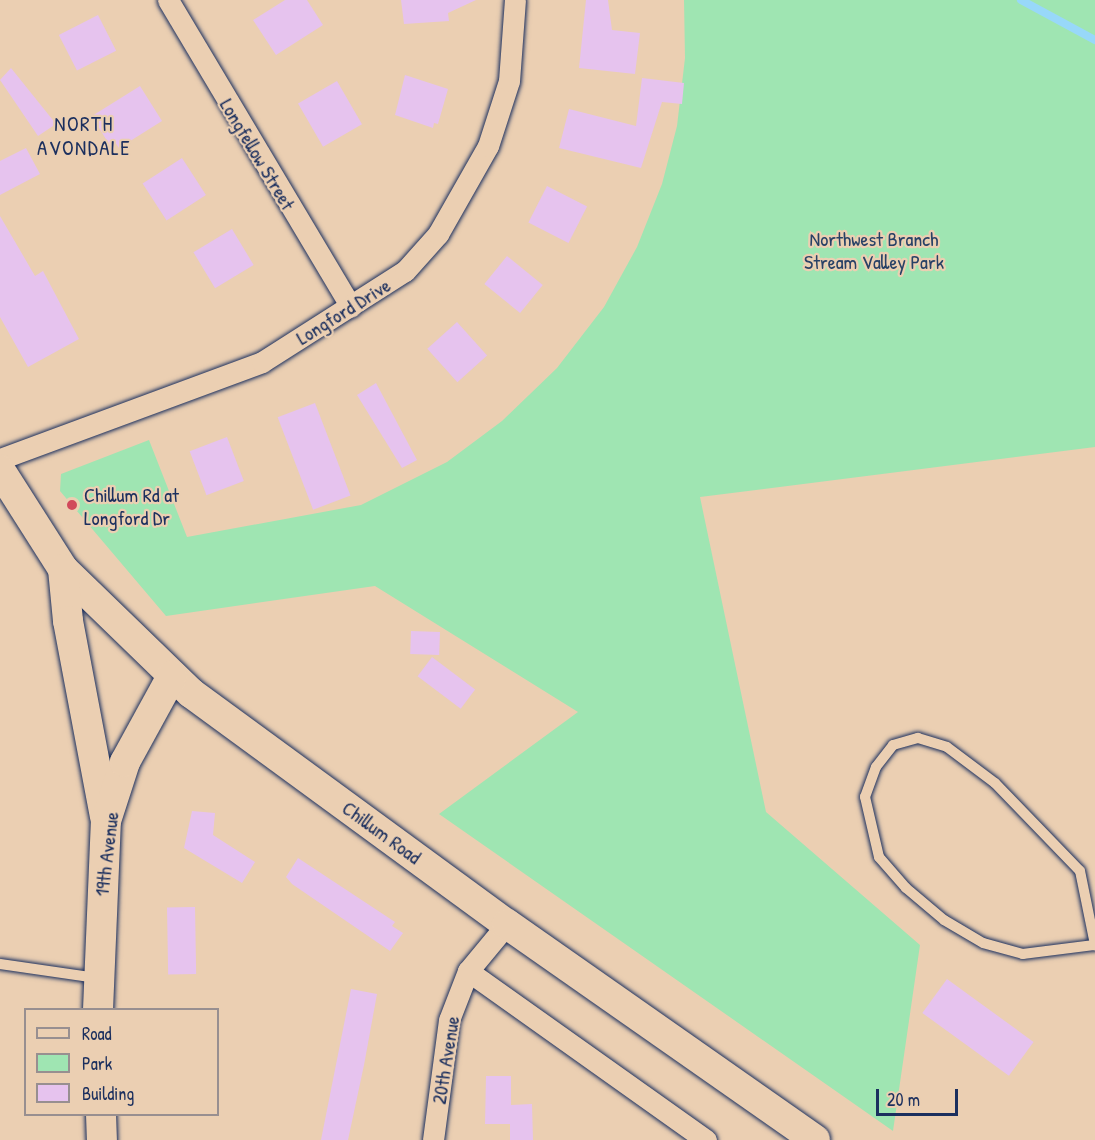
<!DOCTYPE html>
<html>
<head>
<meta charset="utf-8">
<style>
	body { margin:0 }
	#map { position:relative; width:1095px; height:1140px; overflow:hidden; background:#ebcfb2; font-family:"Patrick Hand",sans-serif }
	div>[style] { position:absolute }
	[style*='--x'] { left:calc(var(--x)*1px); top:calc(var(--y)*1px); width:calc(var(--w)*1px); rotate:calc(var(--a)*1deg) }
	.green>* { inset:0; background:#9fe5b2 }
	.stream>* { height:8px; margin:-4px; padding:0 4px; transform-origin:4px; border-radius:4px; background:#98d8f9 }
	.building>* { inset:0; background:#e6c3ee; transform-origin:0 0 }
	.roads { filter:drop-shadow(0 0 2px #1b2f5e) drop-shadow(0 0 2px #1b2f5e) }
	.lane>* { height:10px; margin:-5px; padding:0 5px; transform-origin:5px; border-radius:5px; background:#ebcfb2 }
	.street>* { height:21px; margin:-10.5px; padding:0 10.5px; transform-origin:10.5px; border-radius:10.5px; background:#ebcfb2 }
	.secondary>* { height:30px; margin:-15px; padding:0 15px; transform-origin:15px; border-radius:15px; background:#ebcfb2 }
	.dots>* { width:16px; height:16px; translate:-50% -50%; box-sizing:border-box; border:3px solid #ebcfb2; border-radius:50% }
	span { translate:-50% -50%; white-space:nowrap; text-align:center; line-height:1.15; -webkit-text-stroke:4.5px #ebcfb2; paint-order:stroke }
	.street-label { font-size:20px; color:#1b2f5e }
	.park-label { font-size:20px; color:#284166 }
	.poi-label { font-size:20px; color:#1b2f5e }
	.left { translate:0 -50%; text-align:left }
	.neighbourhood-label { font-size:21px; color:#1b2f5e; letter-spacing:1.5px }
	.legend { position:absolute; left:24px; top:1008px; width:195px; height:108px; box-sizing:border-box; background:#ebcfb2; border:2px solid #988f90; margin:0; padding:8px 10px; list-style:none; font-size:18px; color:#1b2f5e }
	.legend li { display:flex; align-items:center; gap:12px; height:30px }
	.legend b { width:30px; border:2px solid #988f90 }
	.scale { position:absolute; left:876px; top:1089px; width:82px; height:27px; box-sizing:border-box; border:3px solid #1b2f5e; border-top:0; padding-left:8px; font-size:18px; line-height:21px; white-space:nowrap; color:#1b2f5e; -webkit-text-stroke:4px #ebcfb2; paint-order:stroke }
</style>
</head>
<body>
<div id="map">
	<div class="green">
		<div style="clip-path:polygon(684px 0,1095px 0,1095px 447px,700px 497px,766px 812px,920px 945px,893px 1131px,439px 814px,578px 712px,375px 586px,166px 616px,60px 491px,61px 474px,149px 440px,187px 537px,361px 505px,447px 462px,502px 421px,557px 368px,604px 307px,637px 247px,662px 184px,677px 126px,685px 58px)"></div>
	</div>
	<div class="stream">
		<div style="--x:1021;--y:0;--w:84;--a:28.4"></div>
	</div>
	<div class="building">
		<div style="clip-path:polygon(285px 0,307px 0,323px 25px,276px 55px,253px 20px)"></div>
		<div style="clip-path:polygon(401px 0,476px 0,448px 13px,449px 21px,404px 24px)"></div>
		<div style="clip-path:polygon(586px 0,608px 0,612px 30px,640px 33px,635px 74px,579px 68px)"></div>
		<div style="left:98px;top:15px;width:40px;height:44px;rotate:63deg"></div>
		<div style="clip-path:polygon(11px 68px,56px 124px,38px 136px,0 80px)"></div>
		<div style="clip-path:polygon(405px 75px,448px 89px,438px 124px,434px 123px,433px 128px,395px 115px)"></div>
		<div style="clip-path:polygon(642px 78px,684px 83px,682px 104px,662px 102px,641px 168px,559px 148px,569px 109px,636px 126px)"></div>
		<div style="left:337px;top:81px;width:50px;height:45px;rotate:60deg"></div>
		<div style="clip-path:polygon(140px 86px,162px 121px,119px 148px,115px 142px,110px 146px,92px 116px)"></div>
		<div style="clip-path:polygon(26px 148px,40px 174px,0 195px,0 161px)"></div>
		<div style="left:182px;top:158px;width:44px;height:47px;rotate:57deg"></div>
		<div style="left:547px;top:186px;width:45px;height:41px;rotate:27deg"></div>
		<div style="clip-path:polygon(0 216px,35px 276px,43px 271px,79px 339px,28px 367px,0 317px)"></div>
		<div style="left:232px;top:229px;width:42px;height:45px;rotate:59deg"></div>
		<div style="left:507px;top:256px;width:46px;height:36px;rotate:39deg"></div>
		<div style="left:457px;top:322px;width:45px;height:40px;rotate:48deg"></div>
		<div style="clip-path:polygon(376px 383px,417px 460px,402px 468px,357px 395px)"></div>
		<div style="left:315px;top:403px;width:99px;height:40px;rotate:69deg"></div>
		<div style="left:227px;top:437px;width:47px;height:40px;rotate:69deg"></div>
		<div style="left:411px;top:631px;width:29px;height:23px;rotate:2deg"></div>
		<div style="left:432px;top:657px;width:54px;height:24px;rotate:37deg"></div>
		<div style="clip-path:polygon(192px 811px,215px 813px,213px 835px,255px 862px,242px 883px,184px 848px)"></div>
		<div style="clip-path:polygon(298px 858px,395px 922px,392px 926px,403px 933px,390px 951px,292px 884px,286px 877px)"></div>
		<div style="left:195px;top:907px;width:67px;height:28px;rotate:89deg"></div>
		<div style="left:947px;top:979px;width:107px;height:42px;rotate:36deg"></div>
		<div style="clip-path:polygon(351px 989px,377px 994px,364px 1065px,348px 1140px,321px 1140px)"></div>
		<div style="clip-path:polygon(486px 1076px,511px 1076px,511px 1105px,532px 1104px,533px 1140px,510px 1140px,510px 1124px,485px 1124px)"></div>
	</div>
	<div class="roads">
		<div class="lane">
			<div style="--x:1094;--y:945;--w:72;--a:172.8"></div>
			<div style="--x:1023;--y:954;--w:41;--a:-164.6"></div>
			<div style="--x:983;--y:943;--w:45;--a:-149.5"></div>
			<div style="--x:944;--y:920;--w:50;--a:-139.9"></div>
			<div style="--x:906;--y:888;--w:41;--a:-131.1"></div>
			<div style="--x:879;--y:857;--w:62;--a:-103.1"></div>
			<div style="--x:865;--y:797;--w:32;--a:-70"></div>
			<div style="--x:876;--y:767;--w:28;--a:-52"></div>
			<div style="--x:893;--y:745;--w:26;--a:-16"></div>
			<div style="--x:918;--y:738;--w:30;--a:17"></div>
			<div style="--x:947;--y:747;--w:60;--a:36.9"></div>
			<div style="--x:995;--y:783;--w:122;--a:46"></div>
			<div style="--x:1080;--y:871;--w:76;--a:78.5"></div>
			<div style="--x:0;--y:964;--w:98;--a:8.2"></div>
		</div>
		<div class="street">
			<div style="--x:168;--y:0;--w:357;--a:59.2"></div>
			<div style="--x:0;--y:459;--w:279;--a:-20.3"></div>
			<div style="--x:262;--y:362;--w:169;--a:-32.5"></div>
			<div style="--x:405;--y:271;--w:50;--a:-48.3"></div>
			<div style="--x:438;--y:234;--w:101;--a:-60.4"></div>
			<div style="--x:488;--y:146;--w:68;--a:-72.1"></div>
			<div style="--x:509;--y:81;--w:81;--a:-85.8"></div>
			<div style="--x:468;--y:971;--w:292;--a:35.4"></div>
			<div style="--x:433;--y:1140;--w:121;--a:-82.4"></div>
			<div style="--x:449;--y:1020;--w:53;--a:-68.8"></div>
			<div style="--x:468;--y:971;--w:61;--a:-50.3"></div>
		</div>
		<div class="secondary">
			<div style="--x:0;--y:470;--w:117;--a:57.5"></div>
			<div style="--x:63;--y:569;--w:178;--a:44.1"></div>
			<div style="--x:191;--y:693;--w:391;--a:36.2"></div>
			<div style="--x:507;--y:924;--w:376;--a:35"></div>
			<div style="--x:63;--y:569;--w:52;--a:84.5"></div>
			<div style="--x:68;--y:621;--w:199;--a:79.3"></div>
			<div style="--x:98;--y:1010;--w:189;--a:-87.6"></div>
			<div style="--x:106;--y:821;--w:62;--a:-72.1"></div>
			<div style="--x:125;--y:762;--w:98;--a:-61.3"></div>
			<div style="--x:101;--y:1114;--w:26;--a:88"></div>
		</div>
	</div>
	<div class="dots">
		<div style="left:72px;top:505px;background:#d1495b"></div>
	</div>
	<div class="street-label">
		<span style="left:258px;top:154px;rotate:59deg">Longfellow Street</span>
		<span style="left:343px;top:311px;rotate:-32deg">Longford Drive</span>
		<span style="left:382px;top:832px;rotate:36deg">Chillum Road</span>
		<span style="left:106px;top:854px;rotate:-83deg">19th Avenue</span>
		<span style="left:445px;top:1060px;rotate:-81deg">20th Avenue</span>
	</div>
	<div class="park-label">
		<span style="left:874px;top:250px">Northwest Branch<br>Stream Valley Park</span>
	</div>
	<div class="poi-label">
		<span class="left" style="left:84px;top:506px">Chillum Rd at<br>Longford Dr</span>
	</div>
	<div class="neighbourhood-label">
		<span style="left:84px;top:136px">NORTH<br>AVONDALE</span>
	</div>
	<ul class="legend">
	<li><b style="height:8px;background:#ebcfb2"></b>Road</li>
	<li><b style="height:16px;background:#9fe5b2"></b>Park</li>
	<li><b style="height:16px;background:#e6c3ee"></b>Building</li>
	</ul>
	<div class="scale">20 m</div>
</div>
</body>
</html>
